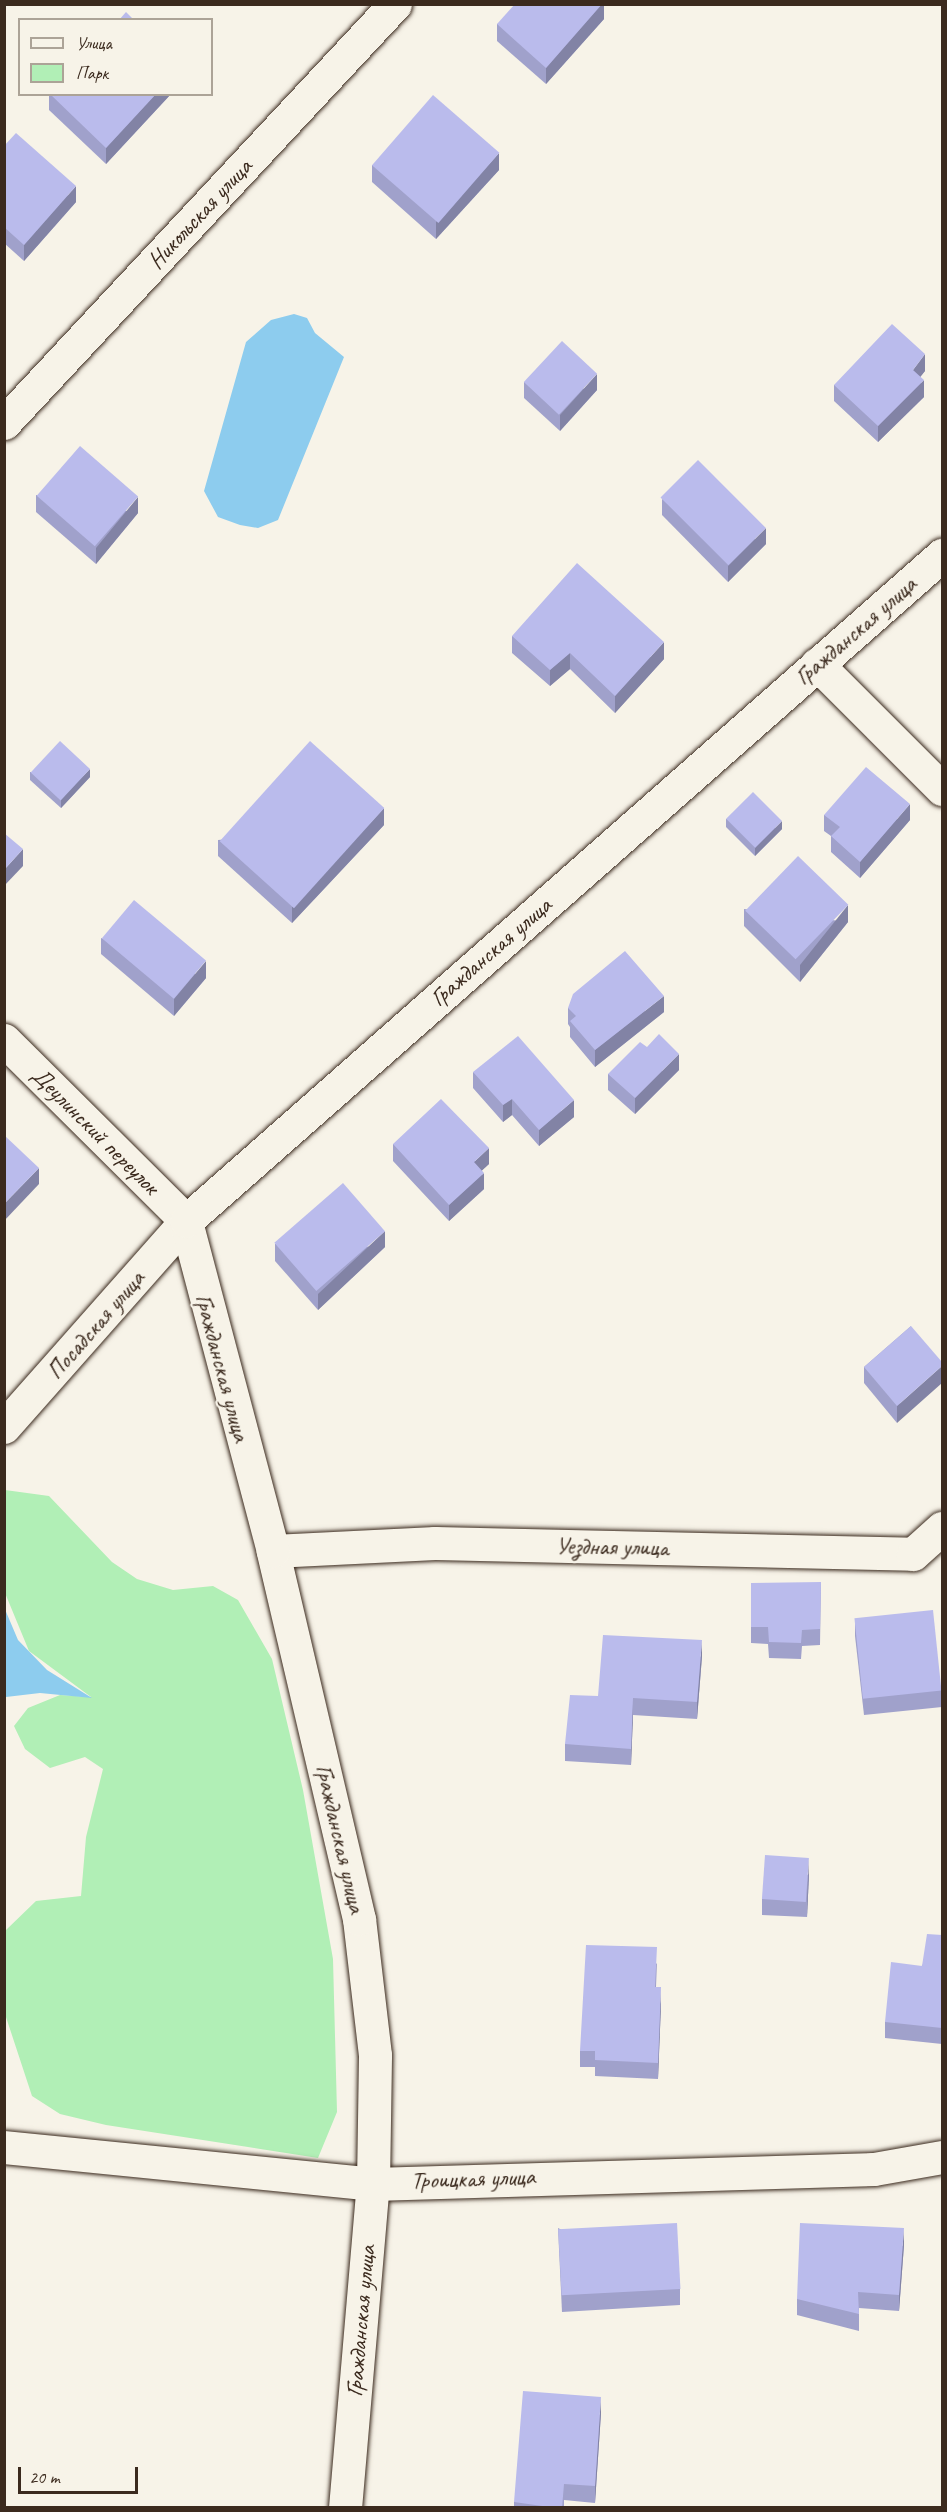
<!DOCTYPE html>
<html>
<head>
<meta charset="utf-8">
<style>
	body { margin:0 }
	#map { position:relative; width:947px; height:2512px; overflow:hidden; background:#f7f3e8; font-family:Caveat,sans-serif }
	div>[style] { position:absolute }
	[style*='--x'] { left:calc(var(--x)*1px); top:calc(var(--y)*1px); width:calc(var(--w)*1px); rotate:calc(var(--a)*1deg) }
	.green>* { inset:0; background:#b1efb6 }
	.water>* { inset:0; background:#8dccee }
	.roads { filter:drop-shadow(0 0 2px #3b2a1e) drop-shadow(0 0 2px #3b2a1e) }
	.minor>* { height:33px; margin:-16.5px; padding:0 16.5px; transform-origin:16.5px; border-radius:16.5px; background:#f7f3e8 }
	.wall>* { inset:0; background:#a0a1cb }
	.shaded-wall>* { inset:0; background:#8283a5 }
	.building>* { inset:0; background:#babbec; transform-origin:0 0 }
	span { translate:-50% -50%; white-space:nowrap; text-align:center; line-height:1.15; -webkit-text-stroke:4.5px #f7f3e8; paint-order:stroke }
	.street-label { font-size:24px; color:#3b2a1e }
	.frame { position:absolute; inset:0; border:6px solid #3b2a1e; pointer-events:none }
	.legend { position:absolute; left:18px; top:18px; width:195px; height:78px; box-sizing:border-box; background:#f7f3e8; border:2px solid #aca397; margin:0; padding:8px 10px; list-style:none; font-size:18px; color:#3b2a1e }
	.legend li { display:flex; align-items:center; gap:12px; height:30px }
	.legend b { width:30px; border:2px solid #aca397 }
	.scale { position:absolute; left:18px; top:2467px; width:120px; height:27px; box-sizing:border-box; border:3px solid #3b2a1e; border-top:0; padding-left:8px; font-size:18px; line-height:21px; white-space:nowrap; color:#3b2a1e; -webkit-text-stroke:4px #f7f3e8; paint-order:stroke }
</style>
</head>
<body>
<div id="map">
	<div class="green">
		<div style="clip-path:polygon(5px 1490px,49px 1496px,112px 1562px,137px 1579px,173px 1590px,213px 1586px,238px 1600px,272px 1659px,303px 1790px,333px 1959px,337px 2112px,318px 2158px,106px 2125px,60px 2114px,32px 2096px,5px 2014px,6px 1930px,36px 1901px,81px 1896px,86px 1837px,103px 1769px,85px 1757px,50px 1768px,25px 1749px,14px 1726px,28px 1708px,60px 1695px,91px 1697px,29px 1651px,5px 1593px)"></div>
	</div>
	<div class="water">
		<div style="clip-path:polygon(294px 314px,307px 318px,315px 333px,344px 357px,278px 520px,258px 528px,240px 525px,218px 517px,204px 491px,246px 342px,271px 320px)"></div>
		<div style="clip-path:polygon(4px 1607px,18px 1640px,47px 1670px,92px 1698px,40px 1693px,6px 1697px)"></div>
	</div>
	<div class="roads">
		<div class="minor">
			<div style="--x:4;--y:423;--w:573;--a:-46.98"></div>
			<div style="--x:817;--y:664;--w:177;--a:45"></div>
			<div style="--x:4;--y:1040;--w:257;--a:44.8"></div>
			<div style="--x:186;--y:1221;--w:275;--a:131.5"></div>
			<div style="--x:273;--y:1551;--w:162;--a:-2.8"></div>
			<div style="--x:435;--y:1543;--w:478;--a:1.3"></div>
			<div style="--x:913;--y:1554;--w:39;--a:-42"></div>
			<div style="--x:4;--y:2147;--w:371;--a:5.7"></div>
			<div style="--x:373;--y:2184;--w:501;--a:-1.71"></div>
			<div style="--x:874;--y:2169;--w:69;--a:-10"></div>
			<div style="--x:345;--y:2508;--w:325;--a:-85.1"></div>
			<div style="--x:373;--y:2184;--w:129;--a:-89.1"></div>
			<div style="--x:375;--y:2055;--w:137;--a:-96.7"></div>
			<div style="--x:359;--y:1919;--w:378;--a:-103.2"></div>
			<div style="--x:273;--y:1551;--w:341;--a:-104.8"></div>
			<div style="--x:186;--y:1221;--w:1008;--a:-41.38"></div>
		</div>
	</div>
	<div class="wall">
		<div style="clip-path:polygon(604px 4px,604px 19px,546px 84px,497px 41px,497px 24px)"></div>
		<div style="clip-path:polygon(49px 94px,171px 94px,106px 164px,49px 110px)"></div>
		<div style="clip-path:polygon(4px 146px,76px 202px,24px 261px,4px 243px)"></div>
		<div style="clip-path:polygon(372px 165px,499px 170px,436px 239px,372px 182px)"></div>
		<div style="clip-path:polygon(925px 371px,920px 377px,924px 397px,878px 442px,834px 401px,834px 385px)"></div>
		<div style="clip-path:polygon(524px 382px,597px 390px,560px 431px,524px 398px)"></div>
		<div style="clip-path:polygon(36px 495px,138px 513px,96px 564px,36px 512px)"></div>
		<div style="clip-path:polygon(662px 499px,766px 544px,728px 582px,662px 515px)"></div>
		<div style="clip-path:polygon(512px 636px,664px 659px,615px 713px,570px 669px,550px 686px,512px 653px)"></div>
		<div style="clip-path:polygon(30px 772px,90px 777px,61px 808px,30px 780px)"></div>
		<div style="clip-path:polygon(824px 815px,910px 820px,860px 878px,831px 852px,831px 836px,824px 831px)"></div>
		<div style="clip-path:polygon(726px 819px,782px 829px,755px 856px,726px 827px)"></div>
		<div style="clip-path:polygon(384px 825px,292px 923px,218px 856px,218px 840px)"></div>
		<div style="clip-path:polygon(744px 909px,848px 922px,800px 982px,744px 926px)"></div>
		<div style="clip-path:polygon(101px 938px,206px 978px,174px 1016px,101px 954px)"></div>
		<div style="clip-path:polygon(568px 1008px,664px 1012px,595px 1067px,570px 1037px,570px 1027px,568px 1024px)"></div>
		<div style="clip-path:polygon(679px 1070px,635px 1114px,608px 1090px,608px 1074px)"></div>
		<div style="clip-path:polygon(473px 1072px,574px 1117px,539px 1146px,512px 1115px,503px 1122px,473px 1088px)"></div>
		<div style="clip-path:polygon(393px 1144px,489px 1164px,482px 1170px,484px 1189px,449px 1221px,393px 1161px)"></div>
		<div style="clip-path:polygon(275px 1244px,385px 1247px,318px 1310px,275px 1261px)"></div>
		<div style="clip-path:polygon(911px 1326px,897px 1423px,864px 1383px,864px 1367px)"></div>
		<div style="clip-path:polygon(821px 1582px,820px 1645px,802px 1646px,801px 1659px,769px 1658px,768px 1644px,751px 1643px,751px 1627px)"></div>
		<div style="clip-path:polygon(855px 1619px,942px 1690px,942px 1707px,864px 1715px,855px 1636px)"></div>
		<div style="clip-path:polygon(702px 1656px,697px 1719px,633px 1715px,631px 1765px,565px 1761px,565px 1744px,598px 1696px)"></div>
		<div style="clip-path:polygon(809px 1874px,807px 1917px,762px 1915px,762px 1899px)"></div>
		<div style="clip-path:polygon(942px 1935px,942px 2044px,885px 2038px,885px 2022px)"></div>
		<div style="clip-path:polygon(657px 1963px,656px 1987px,661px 2004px,658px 2079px,595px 2076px,595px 2067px,580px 2067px,580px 2051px)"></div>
		<div style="clip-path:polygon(558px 2228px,680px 2289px,680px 2305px,562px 2312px)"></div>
		<div style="clip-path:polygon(904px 2245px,899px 2311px,859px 2308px,859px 2331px,797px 2315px,797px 2299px)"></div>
		<div style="clip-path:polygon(601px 2413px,595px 2503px,564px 2500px,564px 2508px,514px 2508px,514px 2502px)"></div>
	</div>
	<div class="shaded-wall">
		<div style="clip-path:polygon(602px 4px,604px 4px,604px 19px,546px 84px,546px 68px)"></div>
		<div style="clip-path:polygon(156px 94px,171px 94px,106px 164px,106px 148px)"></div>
		<div style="clip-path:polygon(499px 153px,499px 170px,436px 239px,436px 222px)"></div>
		<div style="clip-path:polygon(76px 186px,76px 202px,24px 261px,24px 245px)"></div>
		<div style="clip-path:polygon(925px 354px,925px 371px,913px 386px,913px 370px)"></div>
		<div style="clip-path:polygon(597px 374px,597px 390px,560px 431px,560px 415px)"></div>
		<div style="clip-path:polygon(924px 380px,924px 397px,878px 442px,878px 426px)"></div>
		<div style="clip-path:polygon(138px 497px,138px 513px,96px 564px,96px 548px)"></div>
		<div style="clip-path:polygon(766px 528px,766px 544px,728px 582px,728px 566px)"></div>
		<div style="clip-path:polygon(664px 642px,664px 659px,615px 713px,615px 696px)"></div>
		<div style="clip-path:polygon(570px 653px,570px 669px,550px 686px,550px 670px)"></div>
		<div style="clip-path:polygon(90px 769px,90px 777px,61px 808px,61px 799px)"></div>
		<div style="clip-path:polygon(910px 804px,910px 820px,860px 878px,860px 862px)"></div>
		<div style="clip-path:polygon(384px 808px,384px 825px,292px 923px,292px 907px)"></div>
		<div style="clip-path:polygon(782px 821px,782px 829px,755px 856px,755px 848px)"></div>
		<div style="clip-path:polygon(23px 849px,23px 866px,4px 886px,4px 870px)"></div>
		<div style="clip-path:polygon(848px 905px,848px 922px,800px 982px,800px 965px)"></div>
		<div style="clip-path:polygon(206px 961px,206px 978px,174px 1016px,174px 999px)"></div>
		<div style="clip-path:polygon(664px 996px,664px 1012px,595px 1067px,595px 1050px)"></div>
		<div style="clip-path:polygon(679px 1054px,679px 1070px,635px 1114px,635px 1098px)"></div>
		<div style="clip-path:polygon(512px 1099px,512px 1115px,503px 1122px,503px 1105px)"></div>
		<div style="clip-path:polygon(574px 1100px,574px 1117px,539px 1146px,539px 1130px)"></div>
		<div style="clip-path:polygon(489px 1148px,489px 1164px,474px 1178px,474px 1162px)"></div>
		<div style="clip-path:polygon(39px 1168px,39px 1184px,4px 1221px,4px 1204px)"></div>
		<div style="clip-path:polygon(484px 1173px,484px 1189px,449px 1221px,449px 1205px)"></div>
		<div style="clip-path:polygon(385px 1231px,385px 1247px,318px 1310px,318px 1294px)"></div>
		<div style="clip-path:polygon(942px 1366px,942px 1383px,897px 1423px,897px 1406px)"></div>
		<div style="clip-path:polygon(702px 1640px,702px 1656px,697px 1719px,697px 1702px)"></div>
		<div style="clip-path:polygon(633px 1698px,633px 1715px,631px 1765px,631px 1749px)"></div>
		<div style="clip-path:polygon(809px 1858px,809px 1874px,807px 1917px,807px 1901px)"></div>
		<div style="clip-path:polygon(661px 1987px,661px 2004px,658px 2079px,658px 2063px)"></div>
		<div style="clip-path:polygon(904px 2228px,904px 2245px,899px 2311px,899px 2295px)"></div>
		<div style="clip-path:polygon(601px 2397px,601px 2413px,595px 2503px,595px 2486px)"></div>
	</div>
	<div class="building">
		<div style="clip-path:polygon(515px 4px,602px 4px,546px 68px,497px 24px)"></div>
		<div style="clip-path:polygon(126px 12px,134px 20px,119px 20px)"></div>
		<div style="clip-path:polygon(50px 94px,156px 94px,106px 148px)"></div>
		<div style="left:433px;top:95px;width:88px;height:93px;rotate:41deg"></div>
		<div style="clip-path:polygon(16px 133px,76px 186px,24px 245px,4px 227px,4px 146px)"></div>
		<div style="clip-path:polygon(892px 324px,925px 354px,913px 370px,924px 380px,878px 426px,834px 385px)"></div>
		<div style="left:562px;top:341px;width:48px;height:56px;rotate:43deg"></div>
		<div style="left:80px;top:446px;width:77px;height:66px;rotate:41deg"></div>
		<div style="left:698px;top:460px;width:96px;height:53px;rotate:45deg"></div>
		<div style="clip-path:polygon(577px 563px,664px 642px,615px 696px,570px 653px,550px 670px,512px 636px)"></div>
		<div style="left:60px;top:741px;width:41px;height:43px;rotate:43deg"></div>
		<div style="left:310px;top:741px;width:100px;height:135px;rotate:42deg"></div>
		<div style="clip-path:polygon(866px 767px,910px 804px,860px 862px,831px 836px,840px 827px,824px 815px)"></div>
		<div style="left:753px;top:792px;width:41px;height:38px;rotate:45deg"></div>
		<div style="clip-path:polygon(4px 833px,23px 849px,4px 870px)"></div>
		<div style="left:798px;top:856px;width:70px;height:76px;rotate:44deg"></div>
		<div style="left:134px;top:900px;width:94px;height:50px;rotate:40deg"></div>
		<div style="clip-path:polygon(625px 951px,664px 996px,595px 1050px,570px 1021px,576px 1016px,568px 1008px,573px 994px)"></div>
		<div style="clip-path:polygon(659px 1034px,679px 1054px,635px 1098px,608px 1074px,640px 1042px,647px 1047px)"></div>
		<div style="clip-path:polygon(518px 1036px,574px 1100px,539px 1130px,512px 1099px,503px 1105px,473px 1072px)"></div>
		<div style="clip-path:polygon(441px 1099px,489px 1148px,474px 1162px,484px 1173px,449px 1205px,393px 1144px)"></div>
		<div style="clip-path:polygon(4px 1135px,39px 1168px,4px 1204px)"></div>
		<div style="left:343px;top:1183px;width:64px;height:91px;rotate:49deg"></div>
		<div style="clip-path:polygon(911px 1326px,942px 1362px,942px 1366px,897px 1406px,864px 1367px)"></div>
		<div style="clip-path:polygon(821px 1582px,820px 1629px,802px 1630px,801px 1643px,769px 1642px,768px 1627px,751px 1627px,751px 1583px)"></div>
		<div style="left:933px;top:1610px;width:81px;height:79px;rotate:84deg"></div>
		<div style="clip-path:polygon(603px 1635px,702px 1640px,697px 1702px,633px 1698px,631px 1749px,565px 1744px,570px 1695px,598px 1696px)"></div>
		<div style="left:765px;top:1855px;width:44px;height:44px;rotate:4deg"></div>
		<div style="clip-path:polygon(927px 1934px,942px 1935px,942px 2028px,885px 2022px,891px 1962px,922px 1966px)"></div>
		<div style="clip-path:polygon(586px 1945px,657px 1947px,655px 1987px,661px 1987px,658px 2063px,595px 2060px,595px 2051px,580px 2051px)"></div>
		<div style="left:677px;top:2223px;width:66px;height:119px;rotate:87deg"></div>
		<div style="clip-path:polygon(800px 2223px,904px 2228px,899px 2295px,858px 2292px,859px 2314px,797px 2299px)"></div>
		<div style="clip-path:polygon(523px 2391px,601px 2397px,595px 2486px,564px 2484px,562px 2508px,556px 2508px,514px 2502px)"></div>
	</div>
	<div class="street-label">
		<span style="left:200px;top:214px;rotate:-47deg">Никольская улица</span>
		<span style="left:856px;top:631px;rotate:-41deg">Гражданская улица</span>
		<span style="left:491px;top:952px;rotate:-41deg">Гражданская улица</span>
		<span style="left:95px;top:1131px;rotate:45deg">Деулинский переулок</span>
		<span style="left:96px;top:1325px;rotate:-49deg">Посадская улица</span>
		<span style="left:222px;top:1368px;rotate:75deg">Гражданская улица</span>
		<span style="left:612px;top:1547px;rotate:1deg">Уездная улица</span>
		<span style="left:340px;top:1839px;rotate:77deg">Гражданская улица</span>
		<span style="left:473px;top:2179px;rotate:-2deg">Троицкая улица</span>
		<span style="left:361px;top:2321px;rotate:-85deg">Гражданская улица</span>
	</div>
	<div class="frame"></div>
	<ul class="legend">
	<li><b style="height:8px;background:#f7f3e8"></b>Улица</li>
	<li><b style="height:16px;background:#b1efb6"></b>Парк</li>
	</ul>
	<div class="scale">20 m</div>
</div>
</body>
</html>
